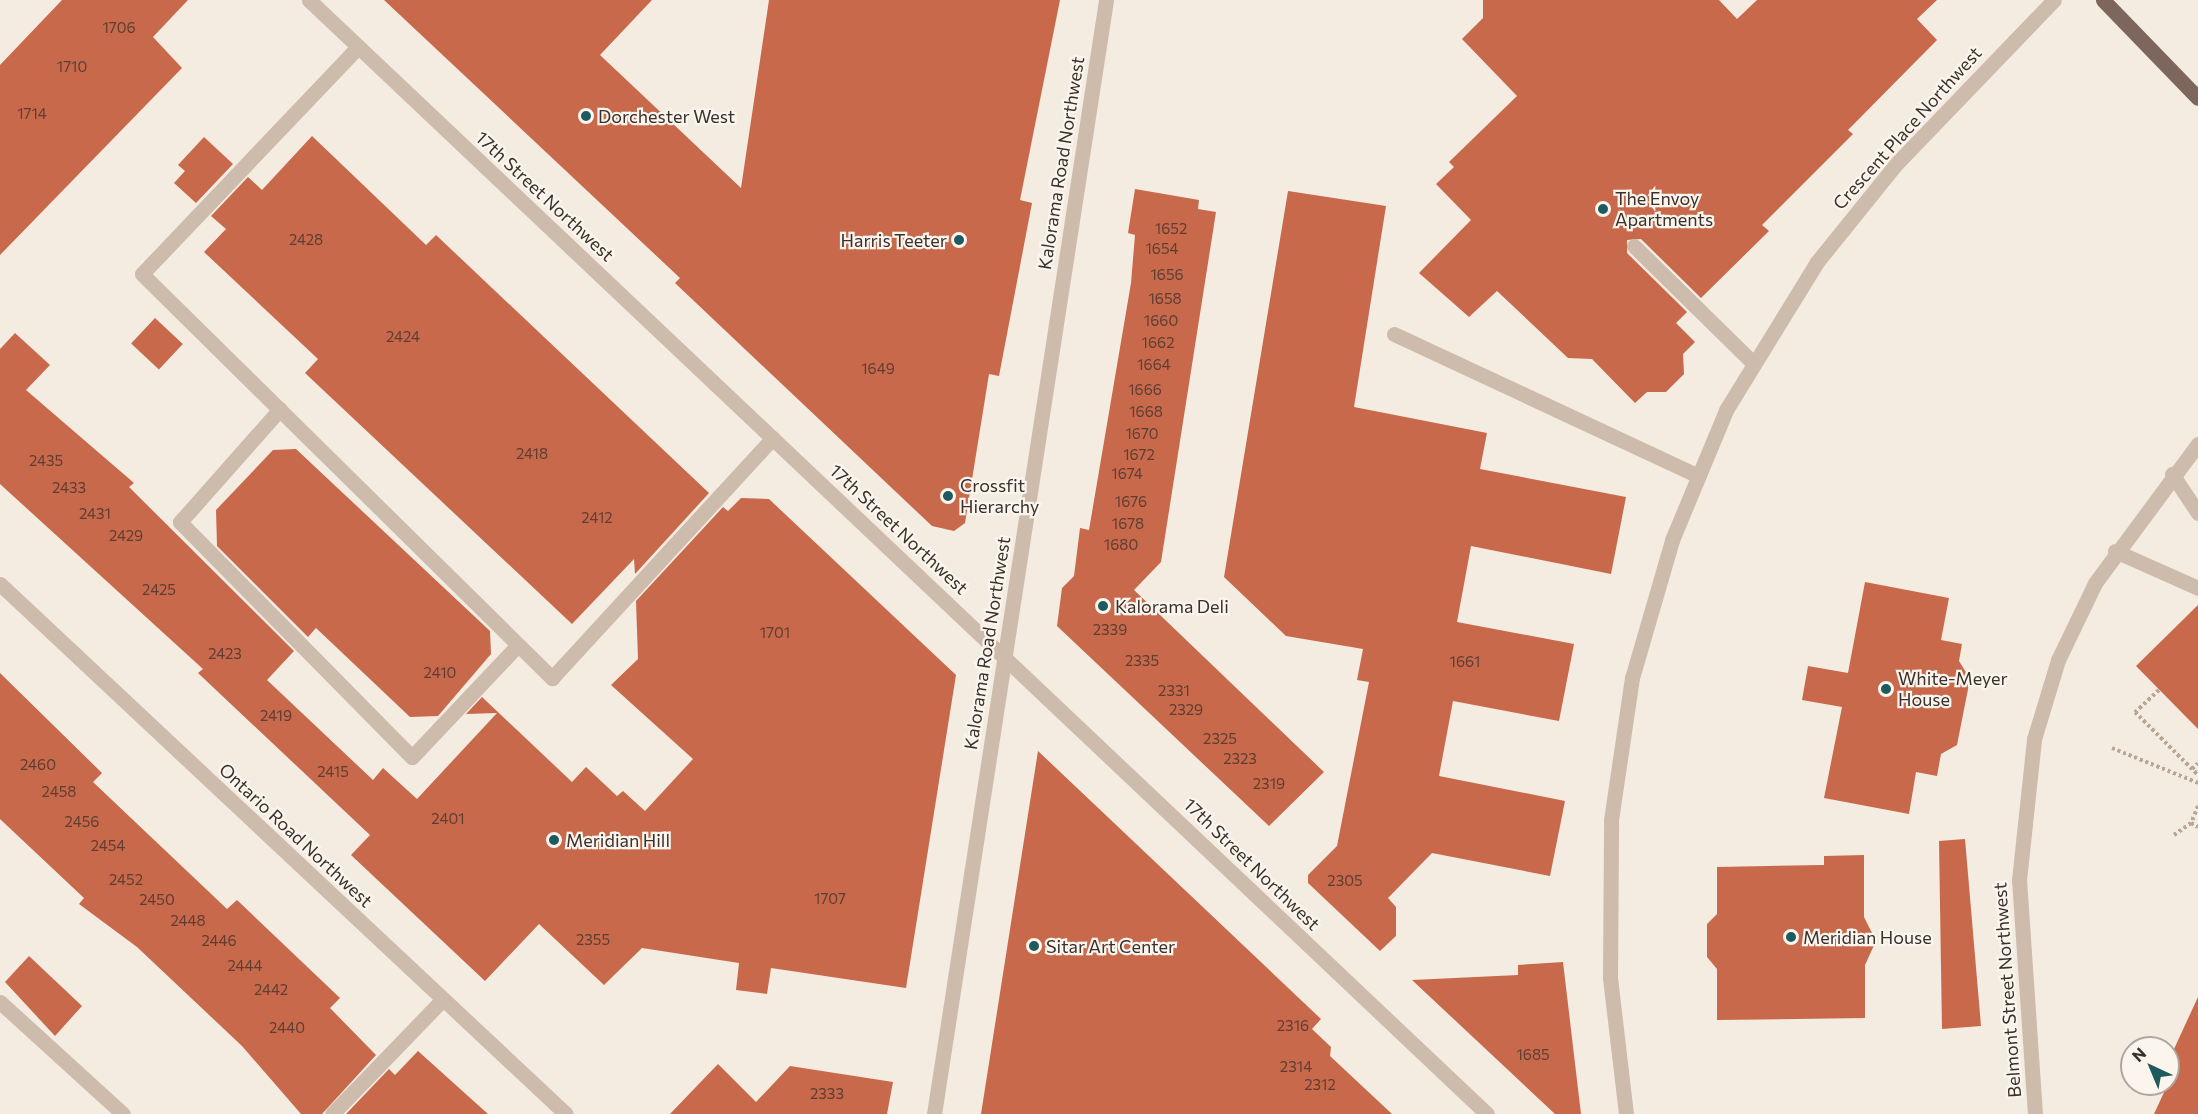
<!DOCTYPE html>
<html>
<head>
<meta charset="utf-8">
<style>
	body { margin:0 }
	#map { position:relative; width:2198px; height:1114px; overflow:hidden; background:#f4ebe1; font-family:Commissioner,sans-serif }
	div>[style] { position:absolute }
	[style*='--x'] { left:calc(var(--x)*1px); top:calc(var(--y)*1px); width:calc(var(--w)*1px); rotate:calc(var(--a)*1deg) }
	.building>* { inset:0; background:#c8694b; transform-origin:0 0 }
	.path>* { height:4px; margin-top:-2px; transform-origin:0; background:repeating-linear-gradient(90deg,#b9a596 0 3px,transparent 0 6px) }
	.minor>* { height:15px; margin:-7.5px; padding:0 7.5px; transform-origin:7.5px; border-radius:7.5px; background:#cdbbac }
	.major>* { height:15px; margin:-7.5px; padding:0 7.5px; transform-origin:7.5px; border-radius:7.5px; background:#7d675c }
	.dots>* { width:16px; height:16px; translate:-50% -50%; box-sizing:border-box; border:3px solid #fbf5ee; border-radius:50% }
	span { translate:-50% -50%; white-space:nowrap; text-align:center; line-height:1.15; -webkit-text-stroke:4.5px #fbf5ee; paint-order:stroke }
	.number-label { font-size:15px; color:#5e3e33 }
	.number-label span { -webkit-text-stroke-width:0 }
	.poi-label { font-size:18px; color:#3b302b }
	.left { translate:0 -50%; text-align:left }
	.right { translate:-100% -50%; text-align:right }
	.street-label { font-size:18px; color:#3b302b }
	.north { position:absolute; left:2120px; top:1036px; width:60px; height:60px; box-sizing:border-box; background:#fbf5ee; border:2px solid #aea6a0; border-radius:50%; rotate:316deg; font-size:16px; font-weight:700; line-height:24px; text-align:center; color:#3b302b }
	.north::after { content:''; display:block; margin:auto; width:21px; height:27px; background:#1f5a5e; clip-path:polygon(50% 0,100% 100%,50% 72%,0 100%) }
</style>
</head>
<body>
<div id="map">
	<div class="building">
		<div style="clip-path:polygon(62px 0,188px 0,153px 37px,182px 68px,0 255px,0 65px)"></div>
		<div style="clip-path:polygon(384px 0,652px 0,600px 55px,741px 188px,769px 0,1060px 0,1020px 200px,1032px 203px,999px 376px,989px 374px,965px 523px,954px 531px,932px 526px,675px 283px,680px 278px)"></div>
		<div style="clip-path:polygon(1483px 0,1719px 0,1737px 19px,1757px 0,1937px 0,1917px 19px,1937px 40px,1848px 130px,1853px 134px,1762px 225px,1769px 231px,1701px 298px,1641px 239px,1627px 240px,1627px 253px,1687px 312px,1676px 323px,1695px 342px,1683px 354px,1684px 374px,1666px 392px,1647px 392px,1635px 403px,1592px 359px,1568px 358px,1497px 291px,1469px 317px,1419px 273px,1471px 220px,1436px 184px,1454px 167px,1449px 162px,1517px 96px,1462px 39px,1483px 18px)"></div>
		<div style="clip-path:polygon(312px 136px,426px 245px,436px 235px,709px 493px,635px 574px,634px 559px,572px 624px,305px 373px,318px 359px,204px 252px,226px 229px,211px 216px,248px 177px,262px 190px)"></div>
		<div style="clip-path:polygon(204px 137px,233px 164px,196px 203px,174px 183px,185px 171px,178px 165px)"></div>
		<div style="clip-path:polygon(1135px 189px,1199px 200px,1198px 209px,1216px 212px,1161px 562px,1134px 590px,1324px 772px,1269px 826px,1057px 626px,1062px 588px,1074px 576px,1080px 528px,1089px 530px,1131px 283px,1135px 235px,1128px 233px)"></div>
		<div style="clip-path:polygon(1288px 191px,1386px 206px,1354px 407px,1487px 433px,1480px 469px,1626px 497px,1611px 574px,1471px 546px,1457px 622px,1574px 644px,1559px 721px,1453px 701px,1439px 776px,1565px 801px,1550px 876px,1432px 853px,1388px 898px,1396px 907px,1396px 936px,1380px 951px,1308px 883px,1308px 875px,1337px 846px,1369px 682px,1357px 680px,1363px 649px,1286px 636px,1224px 577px)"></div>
		<div style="left:155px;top:318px;width:38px;height:35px;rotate:43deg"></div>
		<div style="clip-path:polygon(15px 333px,50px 365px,26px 390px,134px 483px,129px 487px,294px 651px,267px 680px,373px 780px,383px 768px,417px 799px,497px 713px,466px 714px,482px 697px,572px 782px,586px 767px,617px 796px,623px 791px,645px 811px,693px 759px,611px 685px,638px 659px,636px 601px,723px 507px,728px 511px,741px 498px,769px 499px,956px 675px,906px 988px,771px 968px,767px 994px,736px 990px,739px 963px,642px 948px,604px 985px,539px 924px,485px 981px,351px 855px,370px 835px,198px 673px,203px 669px,0 484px,0 349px)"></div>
		<div style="clip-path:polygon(296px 449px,490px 631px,491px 654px,438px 716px,410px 717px,316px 628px,308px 637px,217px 546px,216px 510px,273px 450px)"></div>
		<div style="clip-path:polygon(1865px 582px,1949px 598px,1941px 640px,1962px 644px,1959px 661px,1970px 679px,1957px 745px,1941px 754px,1937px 776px,1916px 772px,1909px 814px,1824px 798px,1842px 707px,1802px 700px,1808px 666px,1848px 673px)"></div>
		<div style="clip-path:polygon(2198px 605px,2198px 729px,2136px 666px)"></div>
		<div style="clip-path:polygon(0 673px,102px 773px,93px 782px,227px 909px,237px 900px,340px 998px,330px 1008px,376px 1055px,322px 1114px,301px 1114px,242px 1046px,137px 947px,79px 904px,84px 898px,0 819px)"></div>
		<div style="clip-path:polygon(1038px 751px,1321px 1019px,1312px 1029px,1331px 1047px,1330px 1056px,1392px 1114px,981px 1114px)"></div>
		<div style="clip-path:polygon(1965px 839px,1981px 1026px,1942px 1029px,1939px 841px)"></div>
		<div style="clip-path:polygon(1864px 855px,1864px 917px,1876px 941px,1865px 965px,1865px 1018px,1717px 1020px,1717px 969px,1707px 957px,1707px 924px,1717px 914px,1717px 867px,1824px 865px,1824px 856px)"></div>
		<div style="clip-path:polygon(29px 956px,82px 1006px,55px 1036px,5px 982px)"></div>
		<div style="clip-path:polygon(1563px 962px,1581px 1114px,1555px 1114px,1412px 980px,1518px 975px,1518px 965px)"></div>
		<div style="clip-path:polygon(2198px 997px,2198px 1114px,2154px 1114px,2166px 1088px,2158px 1085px,2168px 1084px,2168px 1062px)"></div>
		<div style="clip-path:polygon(418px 1051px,488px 1114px,346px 1114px,389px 1069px,395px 1075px)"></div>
		<div style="clip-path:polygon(718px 1064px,756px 1102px,790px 1066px,893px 1082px,887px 1114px,670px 1114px)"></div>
	</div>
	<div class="path">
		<div style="--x:2159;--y:690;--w:33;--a:137"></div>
		<div style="--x:2135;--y:712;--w:89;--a:45"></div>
		<div style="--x:2112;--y:748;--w:93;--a:22.1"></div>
		<div style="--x:2192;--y:769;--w:8;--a:-45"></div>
		<div style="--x:2198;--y:806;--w:18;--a:112"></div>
		<div style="--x:2191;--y:823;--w:8;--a:30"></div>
		<div style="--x:2174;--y:835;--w:21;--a:-35"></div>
	</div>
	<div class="minor">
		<div style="--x:309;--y:0;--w:1621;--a:43.4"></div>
		<div style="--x:358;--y:47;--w:313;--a:133.6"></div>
		<div style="--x:142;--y:274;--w:576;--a:44.58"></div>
		<div style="--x:552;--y:678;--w:326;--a:-47.4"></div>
		<div style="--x:1634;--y:246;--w:165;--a:44.5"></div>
		<div style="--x:1394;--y:334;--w:336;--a:25"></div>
		<div style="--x:280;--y:409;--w:151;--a:131.5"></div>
		<div style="--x:180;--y:522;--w:330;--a:45.4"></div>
		<div style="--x:412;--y:757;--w:154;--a:-46.6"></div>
		<div style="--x:2172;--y:474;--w:47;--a:56.3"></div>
		<div style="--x:2115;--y:551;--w:91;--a:24"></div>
		<div style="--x:0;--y:584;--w:775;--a:43.12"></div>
		<div style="--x:0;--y:1002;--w:166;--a:42.3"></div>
		<div style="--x:332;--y:1114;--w:160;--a:-46"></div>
		<div style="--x:934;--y:1114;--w:1127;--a:-81.22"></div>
		<div style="--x:1626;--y:1114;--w:137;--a:-96.7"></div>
		<div style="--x:1610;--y:978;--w:158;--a:-89.6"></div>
		<div style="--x:1611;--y:820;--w:144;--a:-81.6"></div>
		<div style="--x:1632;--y:678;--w:144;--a:-73.8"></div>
		<div style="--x:1672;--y:540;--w:141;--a:-67.4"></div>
		<div style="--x:1726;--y:410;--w:174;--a:-58.4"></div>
		<div style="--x:1817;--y:262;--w:127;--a:-51.1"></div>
		<div style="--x:1897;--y:163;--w:226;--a:-46.1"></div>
		<div style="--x:2035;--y:1114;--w:235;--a:-93.9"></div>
		<div style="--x:2019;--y:880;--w:142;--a:-83.9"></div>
		<div style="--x:2034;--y:739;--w:83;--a:-73.1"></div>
		<div style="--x:2058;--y:660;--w:85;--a:-64.3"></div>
		<div style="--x:2095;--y:583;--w:173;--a:-53.5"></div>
	</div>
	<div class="major">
		<div style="--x:2103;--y:0;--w:136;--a:45.9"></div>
	</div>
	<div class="dots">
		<div style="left:586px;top:116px;background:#1f5a5e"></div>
		<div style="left:1603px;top:209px;background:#1f5a5e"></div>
		<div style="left:959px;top:240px;background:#1f5a5e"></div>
		<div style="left:948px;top:496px;background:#1f5a5e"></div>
		<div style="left:1103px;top:606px;background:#1f5a5e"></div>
		<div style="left:1886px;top:689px;background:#1f5a5e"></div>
		<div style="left:554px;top:840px;background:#1f5a5e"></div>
		<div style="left:1791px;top:937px;background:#1f5a5e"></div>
		<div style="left:1034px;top:946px;background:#1f5a5e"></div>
	</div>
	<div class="number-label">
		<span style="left:119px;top:28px">1706</span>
		<span style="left:72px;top:67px">1710</span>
		<span style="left:32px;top:114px">1714</span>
		<span style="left:1171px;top:229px">1652</span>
		<span style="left:306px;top:240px">2428</span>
		<span style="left:1162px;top:249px">1654</span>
		<span style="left:1167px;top:275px">1656</span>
		<span style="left:1165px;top:299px">1658</span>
		<span style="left:1161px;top:321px">1660</span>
		<span style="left:403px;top:337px">2424</span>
		<span style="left:1158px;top:343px">1662</span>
		<span style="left:1154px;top:365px">1664</span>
		<span style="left:878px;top:369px">1649</span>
		<span style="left:1145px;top:390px">1666</span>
		<span style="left:1146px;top:412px">1668</span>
		<span style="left:1142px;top:434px">1670</span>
		<span style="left:532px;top:454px">2418</span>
		<span style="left:1139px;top:455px">1672</span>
		<span style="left:46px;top:461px">2435</span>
		<span style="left:1127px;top:474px">1674</span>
		<span style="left:69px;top:488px">2433</span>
		<span style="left:1131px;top:502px">1676</span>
		<span style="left:95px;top:514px">2431</span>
		<span style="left:597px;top:518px">2412</span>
		<span style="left:1128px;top:524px">1678</span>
		<span style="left:126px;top:536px">2429</span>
		<span style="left:1121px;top:545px">1680</span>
		<span style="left:159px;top:590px">2425</span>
		<span style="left:1110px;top:630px">2339</span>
		<span style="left:775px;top:633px">1701</span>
		<span style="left:225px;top:654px">2423</span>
		<span style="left:1142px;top:661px">2335</span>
		<span style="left:1465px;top:662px">1661</span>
		<span style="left:440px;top:673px">2410</span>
		<span style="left:1174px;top:691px">2331</span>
		<span style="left:1186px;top:710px">2329</span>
		<span style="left:276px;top:716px">2419</span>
		<span style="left:1220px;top:739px">2325</span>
		<span style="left:1240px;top:759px">2323</span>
		<span style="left:38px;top:765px">2460</span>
		<span style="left:333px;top:772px">2415</span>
		<span style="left:1269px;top:784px">2319</span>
		<span style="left:59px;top:792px">2458</span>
		<span style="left:448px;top:819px">2401</span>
		<span style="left:82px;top:822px">2456</span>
		<span style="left:108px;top:846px">2454</span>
		<span style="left:126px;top:880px">2452</span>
		<span style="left:1345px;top:881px">2305</span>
		<span style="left:830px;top:899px">1707</span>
		<span style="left:157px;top:900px">2450</span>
		<span style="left:188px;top:921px">2448</span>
		<span style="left:593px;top:940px">2355</span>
		<span style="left:219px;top:941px">2446</span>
		<span style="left:245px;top:966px">2444</span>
		<span style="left:271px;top:990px">2442</span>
		<span style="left:1293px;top:1026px">2316</span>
		<span style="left:287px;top:1028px">2440</span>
		<span style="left:1533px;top:1055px">1685</span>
		<span style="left:1296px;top:1067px">2314</span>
		<span style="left:1320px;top:1085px">2312</span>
		<span style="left:827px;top:1094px">2333</span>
	</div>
	<div class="poi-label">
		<span class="left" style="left:598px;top:116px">Dorchester West</span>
		<span class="left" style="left:1615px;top:209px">The Envoy<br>Apartments</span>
		<span class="right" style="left:947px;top:240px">Harris Teeter</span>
		<span class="left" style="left:960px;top:496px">Crossfit<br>Hierarchy</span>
		<span class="left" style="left:1115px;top:606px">Kalorama Deli</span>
		<span class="left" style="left:1898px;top:689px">White-Meyer<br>House</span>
		<span class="left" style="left:566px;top:840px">Meridian Hill</span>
		<span class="left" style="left:1803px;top:937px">Meridian House</span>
		<span class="left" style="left:1046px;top:946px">Sitar Art Center</span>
	</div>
	<div class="street-label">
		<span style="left:1907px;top:128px;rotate:-48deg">Crescent Place Northwest</span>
		<span style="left:1061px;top:163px;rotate:-81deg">Kalorama Road Northwest</span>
		<span style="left:545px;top:196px;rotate:43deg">17th Street Northwest</span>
		<span style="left:899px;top:529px;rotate:43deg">17th Street Northwest</span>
		<span style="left:987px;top:643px;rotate:-81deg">Kalorama Road Northwest</span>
		<span style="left:296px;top:835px;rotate:43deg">Ontario Road Northwest</span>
		<span style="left:1252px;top:864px;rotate:44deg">17th Street Northwest</span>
		<span style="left:2007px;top:990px;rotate:-94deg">Belmont Street Northwest</span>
	</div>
	<div class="north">N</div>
</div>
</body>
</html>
